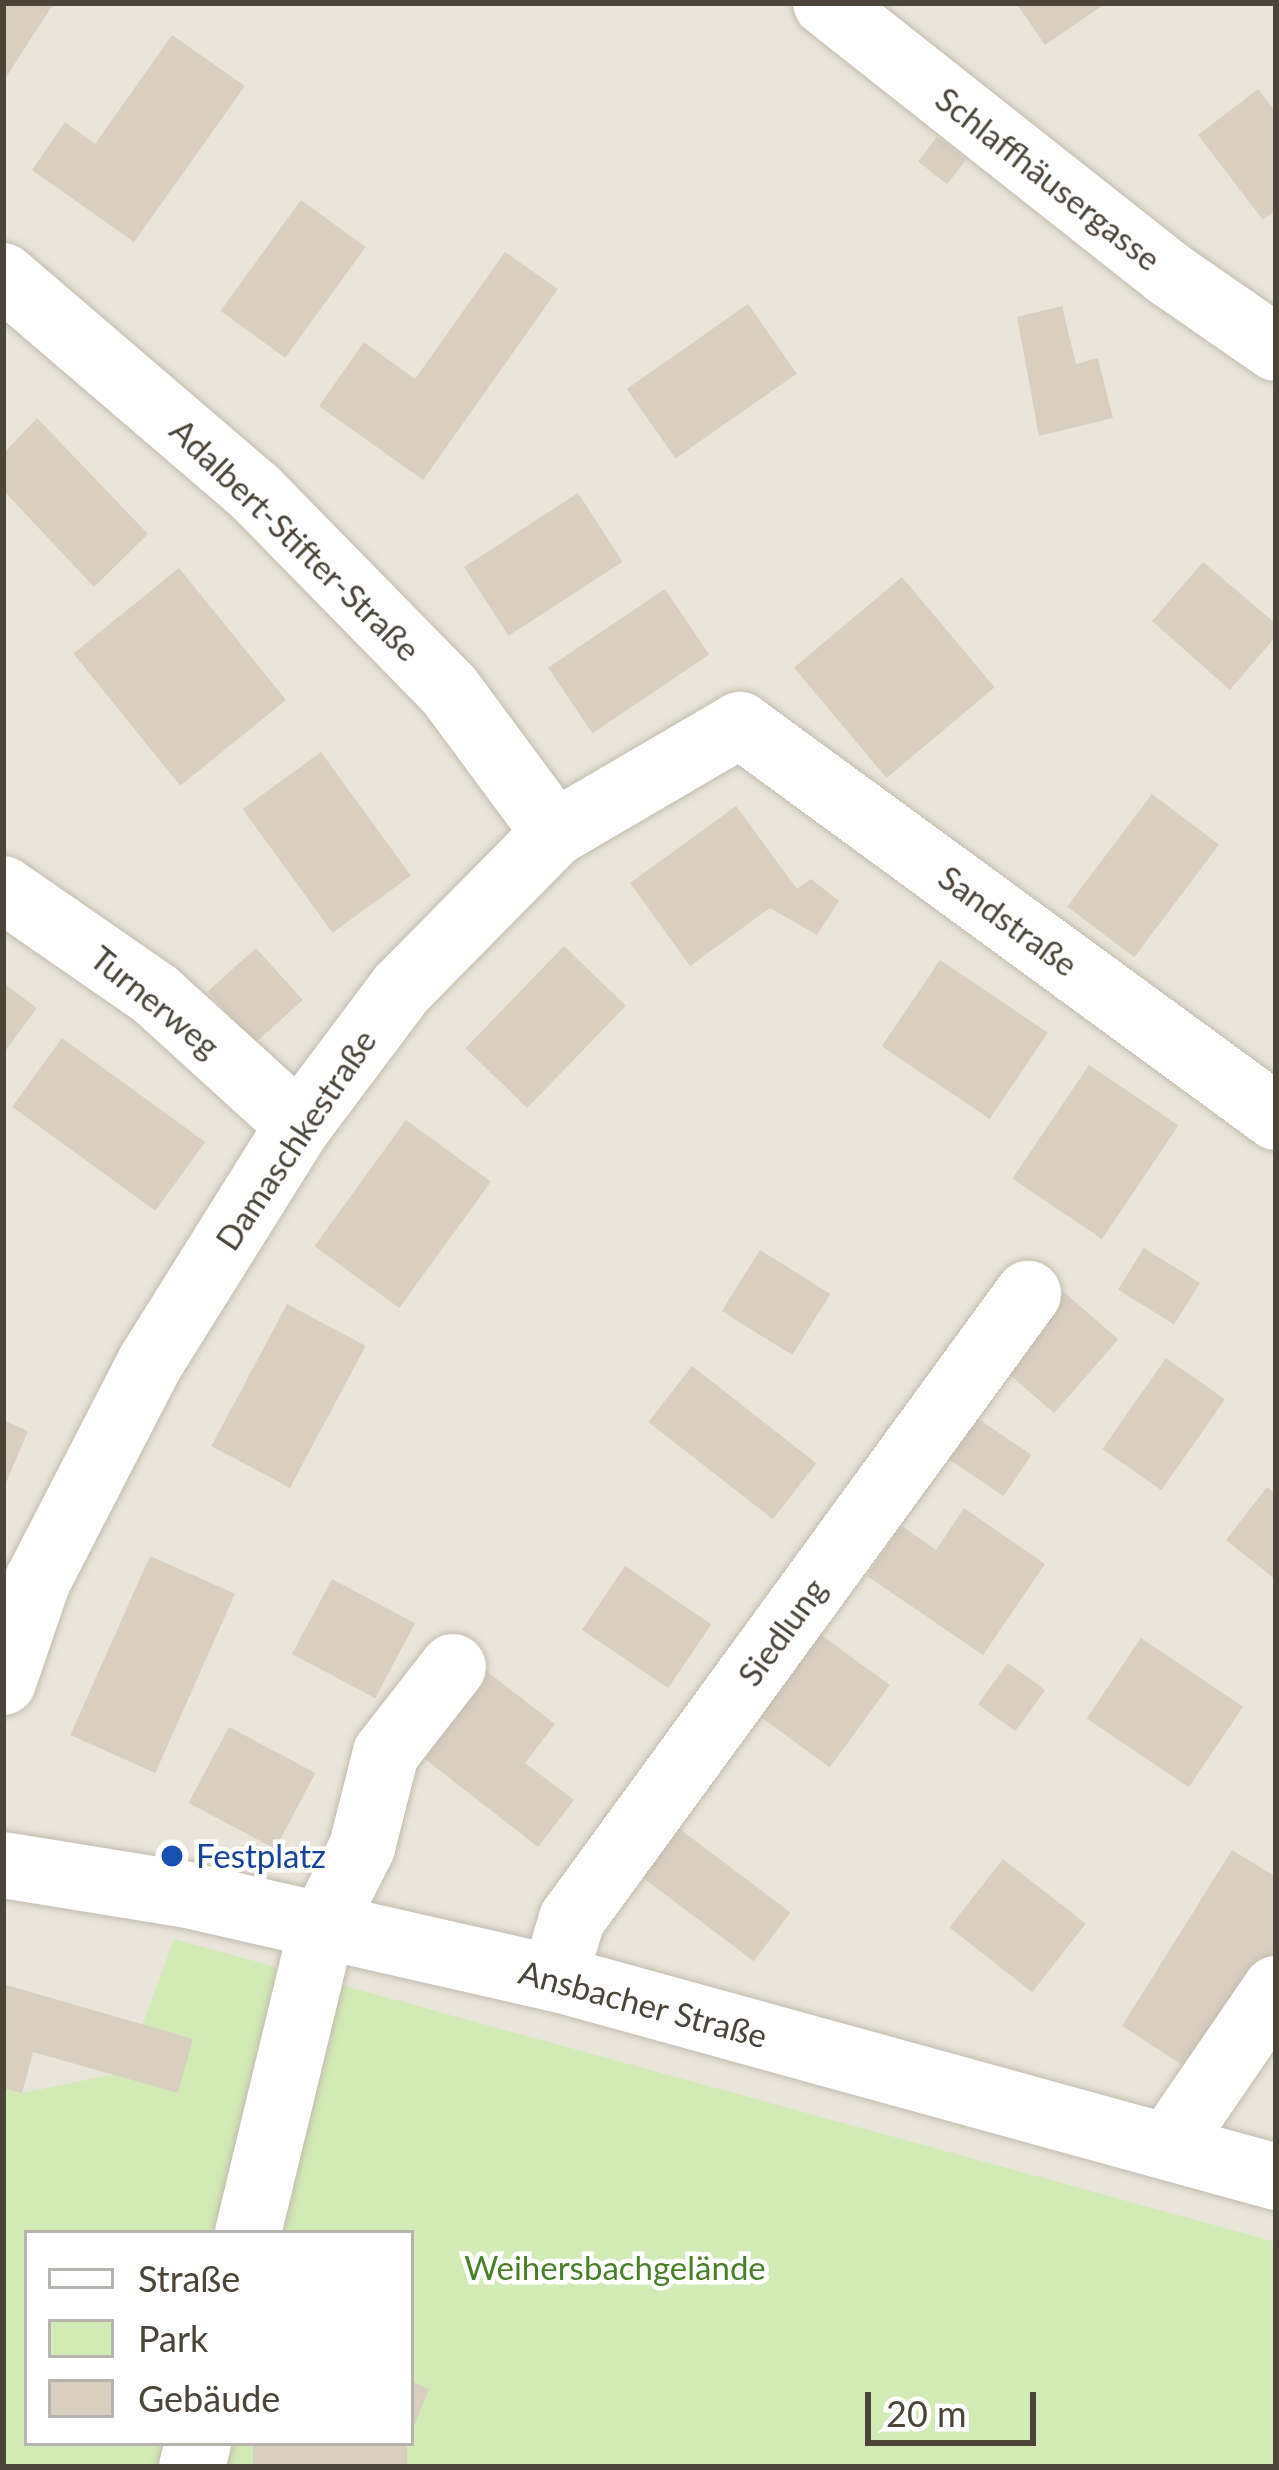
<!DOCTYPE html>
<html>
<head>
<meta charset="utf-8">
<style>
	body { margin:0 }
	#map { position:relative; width:1279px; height:2470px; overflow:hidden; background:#f6f3ec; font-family:Lato,sans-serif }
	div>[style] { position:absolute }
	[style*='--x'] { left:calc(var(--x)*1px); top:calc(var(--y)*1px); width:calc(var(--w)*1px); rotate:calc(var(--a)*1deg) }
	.residential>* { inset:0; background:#eae5da }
	.green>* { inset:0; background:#d2eab5 }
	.building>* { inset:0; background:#d8cfc1; transform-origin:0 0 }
	.roads { filter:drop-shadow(0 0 3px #c2bbae) drop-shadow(0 0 3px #c2bbae) }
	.minor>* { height:66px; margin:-33px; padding:0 33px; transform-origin:33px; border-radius:33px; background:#fff }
	.dots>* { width:33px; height:33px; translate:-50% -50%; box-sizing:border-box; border:6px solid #fff; border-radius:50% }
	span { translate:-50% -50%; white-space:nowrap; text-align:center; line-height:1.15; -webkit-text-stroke:9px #fff; paint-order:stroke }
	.street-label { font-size:33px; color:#4b4439 }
	.transit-label { font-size:33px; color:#164399 }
	.left { translate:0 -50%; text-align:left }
	.park-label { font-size:33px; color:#4a7f2a }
	.frame { position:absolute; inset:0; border:6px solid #4b4439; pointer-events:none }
	.legend { position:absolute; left:24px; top:2230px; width:390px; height:216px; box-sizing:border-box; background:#fff; border:3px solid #b7b4b0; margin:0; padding:15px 21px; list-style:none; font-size:36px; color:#4b4439 }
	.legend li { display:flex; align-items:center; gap:24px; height:60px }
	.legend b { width:60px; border:3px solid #b7b4b0 }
	.scale { position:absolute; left:865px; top:2392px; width:171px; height:54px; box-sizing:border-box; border:6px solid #4b4439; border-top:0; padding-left:15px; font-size:36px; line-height:42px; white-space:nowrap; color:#4b4439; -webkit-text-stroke:9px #fff; paint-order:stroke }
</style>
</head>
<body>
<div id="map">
	<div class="residential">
		<div style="clip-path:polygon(evenodd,3px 3px,1276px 3px,1276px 2467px,3px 2467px,3px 3px,27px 2233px,411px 2233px,411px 2443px,27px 2443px,27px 2233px)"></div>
	</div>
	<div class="green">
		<div style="clip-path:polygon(evenodd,174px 1939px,1276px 2242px,1276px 2467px,3px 2467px,3px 2088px,22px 2093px,125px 2072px,174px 1939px,27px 2233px,411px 2233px,411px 2443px,27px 2443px,27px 2233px)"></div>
	</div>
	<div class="building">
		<div style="clip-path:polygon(3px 3px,54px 3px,3px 82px)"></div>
		<div style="clip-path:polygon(1016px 3px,1106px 3px,1045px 45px)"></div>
		<div style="clip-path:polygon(172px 35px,245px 86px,134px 242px,32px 170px,65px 122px,95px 144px)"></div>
		<div style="clip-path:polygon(1258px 89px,1276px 112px,1276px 210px,1263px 220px,1198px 135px)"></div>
		<div style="left:937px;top:137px;width:37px;height:31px;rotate:38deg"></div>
		<div style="left:301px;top:200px;width:80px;height:137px;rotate:36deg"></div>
		<div style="clip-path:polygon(505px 252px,558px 289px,423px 480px,319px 406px,364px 342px,415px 379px)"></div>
		<div style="left:748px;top:304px;width:85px;height:148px;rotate:55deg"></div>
		<div style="clip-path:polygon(1062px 306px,1076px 364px,1098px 358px,1113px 418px,1039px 436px,1017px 317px)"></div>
		<div style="clip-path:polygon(37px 418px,148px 534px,94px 587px,3px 490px,3px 454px)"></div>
		<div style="left:578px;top:493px;width:82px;height:136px;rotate:57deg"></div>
		<div style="clip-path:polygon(1203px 562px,1276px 624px,1276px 636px,1230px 690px,1152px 621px)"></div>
		<div style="left:179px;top:568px;width:170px;height:136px;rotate:51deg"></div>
		<div style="left:902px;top:577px;width:144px;height:141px;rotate:50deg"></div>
		<div style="left:665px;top:589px;width:79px;height:141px;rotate:56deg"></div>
		<div style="left:321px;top:752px;width:153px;height:97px;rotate:54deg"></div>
		<div style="left:1152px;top:794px;width:84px;height:141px;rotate:37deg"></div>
		<div style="clip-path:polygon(736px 806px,797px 889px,811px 879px,839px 901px,817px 935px,770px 908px,690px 966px,630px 883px)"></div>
		<div style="left:564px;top:946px;width:86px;height:142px;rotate:44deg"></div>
		<div style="left:256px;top:948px;width:70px;height:65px;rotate:48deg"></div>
		<div style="left:940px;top:960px;width:130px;height:104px;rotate:34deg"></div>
		<div style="clip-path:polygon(3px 983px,37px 1008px,3px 1054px)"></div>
		<div style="left:62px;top:1038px;width:177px;height:85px;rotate:36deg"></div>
		<div style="left:1089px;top:1065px;width:108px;height:137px;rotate:34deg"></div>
		<div style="left:406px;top:1120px;width:105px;height:156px;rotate:36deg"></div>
		<div style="left:1144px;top:1248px;width:66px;height:49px;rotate:32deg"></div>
		<div style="left:760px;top:1250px;width:83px;height:72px;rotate:32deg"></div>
		<div style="left:1064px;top:1292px;width:72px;height:98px;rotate:41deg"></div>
		<div style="left:287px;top:1304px;width:89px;height:161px;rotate:28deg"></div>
		<div style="left:1166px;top:1358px;width:72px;height:111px;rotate:35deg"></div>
		<div style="left:692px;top:1366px;width:158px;height:71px;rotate:38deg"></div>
		<div style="left:971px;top:1414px;width:73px;height:50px;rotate:34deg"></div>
		<div style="clip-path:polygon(3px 1420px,28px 1431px,3px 1490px)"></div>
		<div style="clip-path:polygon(1267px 1487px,1276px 1494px,1276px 1580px,1226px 1540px)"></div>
		<div style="clip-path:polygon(964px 1508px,1045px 1564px,983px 1655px,867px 1576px,901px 1525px,936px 1550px)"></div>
		<div style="left:150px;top:1556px;width:93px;height:196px;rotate:24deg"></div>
		<div style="left:625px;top:1566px;width:104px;height:77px;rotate:34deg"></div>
		<div style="left:332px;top:1579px;width:94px;height:85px;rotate:28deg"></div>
		<div style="left:817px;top:1632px;width:90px;height:102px;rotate:36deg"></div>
		<div style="left:1141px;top:1638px;width:123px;height:97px;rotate:34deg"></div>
		<div style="clip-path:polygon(476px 1663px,555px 1724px,525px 1763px,574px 1800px,538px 1847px,411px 1748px)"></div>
		<div style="left:1008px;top:1663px;width:46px;height:51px;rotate:36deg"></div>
		<div style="left:229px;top:1727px;width:98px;height:86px;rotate:28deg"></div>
		<div style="left:677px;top:1827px;width:142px;height:61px;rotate:37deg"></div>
		<div style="clip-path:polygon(1232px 1850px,1276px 1877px,1276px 1951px,1198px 2075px,1122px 2026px)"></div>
		<div style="left:1003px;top:1859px;width:105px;height:87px;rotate:38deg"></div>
		<div style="clip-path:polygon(3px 1984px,193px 2039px,178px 2093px,33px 2052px,22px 2093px,3px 2088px)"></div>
		<div style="clip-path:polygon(411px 2381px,429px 2389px,411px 2433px)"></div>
		<div style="left:253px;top:2443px;width:154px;height:25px"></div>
	</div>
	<div class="roads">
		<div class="minor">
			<div style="--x:826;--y:3;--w:437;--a:38.3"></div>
			<div style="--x:1169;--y:274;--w:130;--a:34.7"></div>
			<div style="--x:3;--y:276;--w:330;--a:40.6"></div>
			<div style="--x:254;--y:491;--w:279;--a:45.6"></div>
			<div style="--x:449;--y:690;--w:178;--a:53.5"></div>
			<div style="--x:3;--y:889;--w:186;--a:34.7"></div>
			<div style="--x:156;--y:995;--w:193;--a:42.3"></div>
			<div style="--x:3;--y:1682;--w:108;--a:-71.1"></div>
			<div style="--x:38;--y:1580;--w:244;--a:-62.7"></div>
			<div style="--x:150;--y:1363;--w:281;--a:-58"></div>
			<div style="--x:299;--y:1125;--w:170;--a:-53.1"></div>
			<div style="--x:401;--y:989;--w:219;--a:-45.4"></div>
			<div style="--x:555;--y:833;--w:214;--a:-30.3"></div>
			<div style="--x:740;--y:725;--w:664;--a:36.18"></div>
			<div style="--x:3;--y:1865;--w:182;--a:9.2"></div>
			<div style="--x:183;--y:1894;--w:380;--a:12.8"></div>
			<div style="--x:554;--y:1978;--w:749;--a:15.41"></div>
			<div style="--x:554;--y:1978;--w:62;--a:-73"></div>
			<div style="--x:572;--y:1919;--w:774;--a:-53.89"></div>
			<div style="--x:1169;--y:2145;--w:189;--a:-55.6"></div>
			<div style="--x:248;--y:2233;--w:316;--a:-76.4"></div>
			<div style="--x:322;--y:1926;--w:89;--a:-63.1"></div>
			<div style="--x:362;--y:1847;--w:97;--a:-75.7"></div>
			<div style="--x:386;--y:1753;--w:109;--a:-52.1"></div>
			<div style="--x:192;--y:2467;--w:25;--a:-76"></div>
		</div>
	</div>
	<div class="dots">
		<div style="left:172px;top:1856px;background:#1a4fb4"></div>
	</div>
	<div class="street-label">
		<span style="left:1048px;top:179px;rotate:38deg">Schlaffhäusergasse</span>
		<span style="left:295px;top:540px;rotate:44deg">Adalbert-Stifter-Straße</span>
		<span style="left:1008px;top:921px;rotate:36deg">Sandstraße</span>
		<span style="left:155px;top:1002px;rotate:39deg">Turnerweg</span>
		<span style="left:296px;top:1140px;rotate:-56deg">Damaschkestraße</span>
		<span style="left:782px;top:1632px;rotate:-54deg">Siedlung</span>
		<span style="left:643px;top:2004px;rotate:15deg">Ansbacher Straße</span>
	</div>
	<div class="transit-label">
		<span class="left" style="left:196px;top:1856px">Festplatz</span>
	</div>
	<div class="park-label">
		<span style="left:615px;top:2268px">Weihersbachgelände</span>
	</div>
	<div class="frame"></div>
	<ul class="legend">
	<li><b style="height:15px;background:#fff"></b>Straße</li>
	<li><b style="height:33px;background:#d2eab5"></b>Park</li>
	<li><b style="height:33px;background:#d8cfc1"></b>Gebäude</li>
	</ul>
	<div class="scale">20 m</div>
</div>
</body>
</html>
